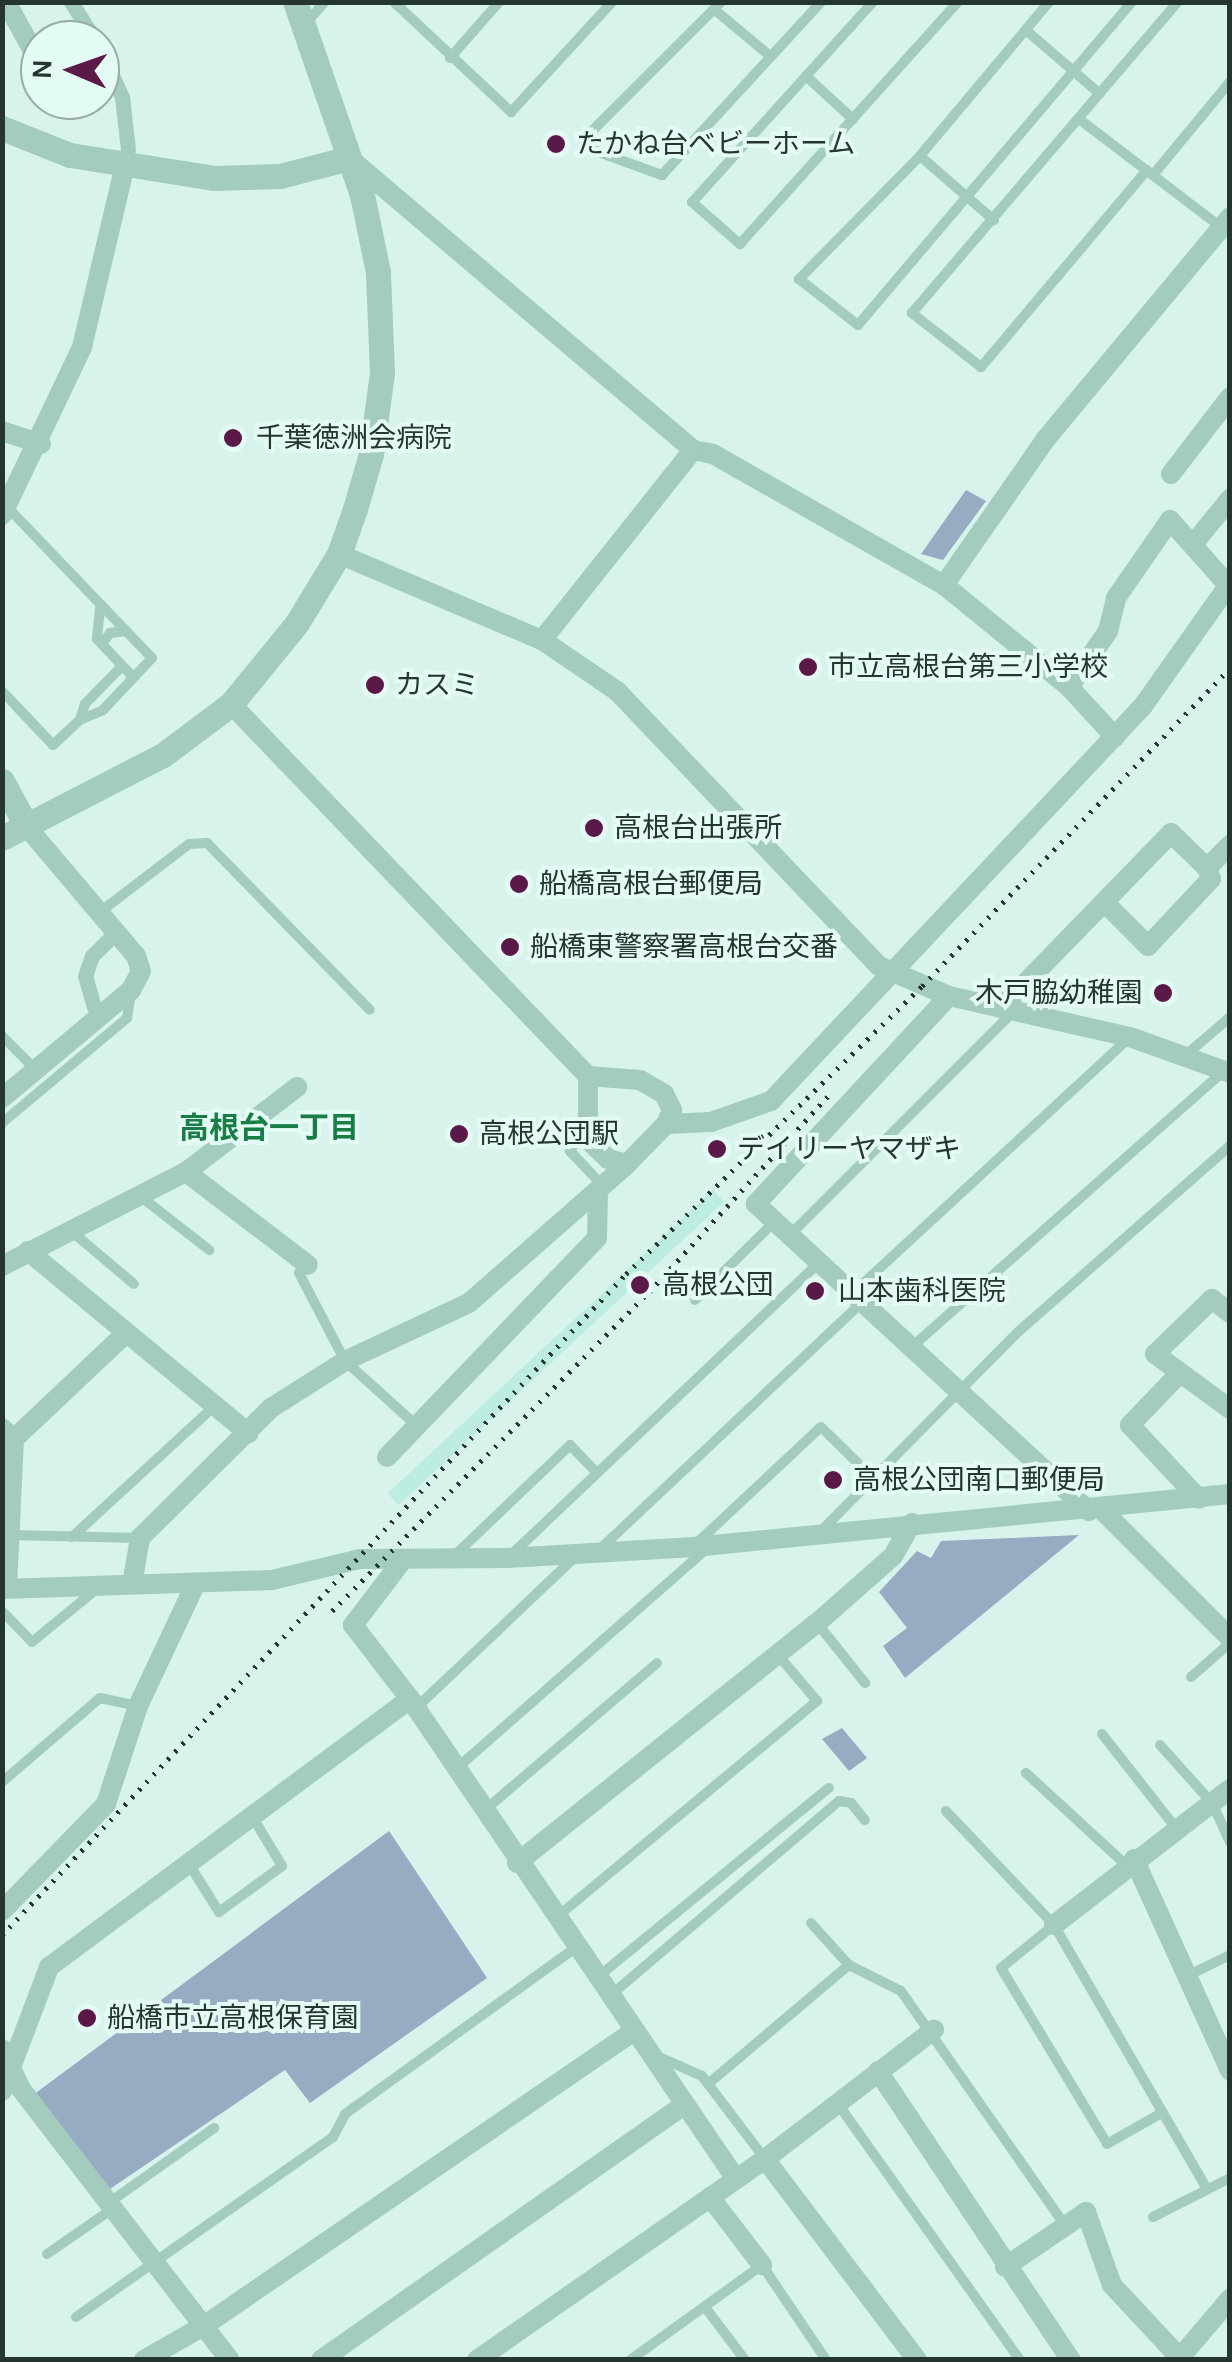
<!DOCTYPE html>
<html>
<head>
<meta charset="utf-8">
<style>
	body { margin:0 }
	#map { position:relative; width:1232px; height:2362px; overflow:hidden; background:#d7f3ec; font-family:Karla,"Noto Sans JP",sans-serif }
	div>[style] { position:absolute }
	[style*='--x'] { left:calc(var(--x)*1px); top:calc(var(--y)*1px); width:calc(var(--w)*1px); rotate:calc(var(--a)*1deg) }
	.green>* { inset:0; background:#97abc2 }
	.plaza>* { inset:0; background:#bdece1; transform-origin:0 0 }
	.service>* { height:10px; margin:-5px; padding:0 5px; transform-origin:5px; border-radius:5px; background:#a3cbbe }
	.pedestrian>* { height:15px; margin:-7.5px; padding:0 7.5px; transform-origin:7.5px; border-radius:7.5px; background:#a3cbbe }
	.minor>* { height:20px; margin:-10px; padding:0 10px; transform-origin:10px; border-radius:10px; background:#a3cbbe }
	.tertiary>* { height:25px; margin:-12.5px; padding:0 12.5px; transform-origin:12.5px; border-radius:12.5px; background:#a3cbbe }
	.rail>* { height:5px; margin-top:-2.5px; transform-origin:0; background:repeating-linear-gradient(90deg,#25362e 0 2.5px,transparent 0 10.5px) }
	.dots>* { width:28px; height:28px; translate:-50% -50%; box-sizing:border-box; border:5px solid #e4faf5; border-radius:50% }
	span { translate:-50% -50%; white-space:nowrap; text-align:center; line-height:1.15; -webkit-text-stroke:8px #e4faf5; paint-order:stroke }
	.poi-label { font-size:28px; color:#25362e }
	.left { translate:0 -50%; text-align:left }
	.right { translate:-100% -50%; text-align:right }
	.neighbourhood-label { font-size:30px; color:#187e46; font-weight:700 }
	.frame { position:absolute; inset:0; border:5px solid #25362e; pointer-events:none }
	.north { position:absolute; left:20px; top:20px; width:100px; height:100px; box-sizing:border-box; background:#e4faf5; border:2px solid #98aca5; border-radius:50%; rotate:272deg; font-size:28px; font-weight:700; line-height:40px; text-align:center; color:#25362e }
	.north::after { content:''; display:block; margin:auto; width:35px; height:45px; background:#5a1948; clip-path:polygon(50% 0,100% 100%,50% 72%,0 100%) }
</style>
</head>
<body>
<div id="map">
	<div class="green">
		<div style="clip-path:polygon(966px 490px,986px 501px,943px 560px,921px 554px)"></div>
		<div style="clip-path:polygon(1079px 1535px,905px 1678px,883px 1646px,907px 1628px,879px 1592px,917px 1551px,931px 1558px,941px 1541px)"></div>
		<div style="clip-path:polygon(842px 1728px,867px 1758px,849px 1771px,822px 1739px)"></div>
		<div style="clip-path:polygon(389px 1831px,487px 1978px,310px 2103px,285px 2070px,107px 2191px,33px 2095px)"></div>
	</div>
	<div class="plaza">
		<div style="left:713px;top:1190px;width:16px;height:445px;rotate:47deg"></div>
	</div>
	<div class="service">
		<div style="--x:394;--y:2;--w:161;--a:43.2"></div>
		<div style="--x:511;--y:112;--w:149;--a:-47.4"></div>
		<div style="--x:721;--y:2;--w:195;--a:135"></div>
		<div style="--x:583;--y:140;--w:11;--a:52"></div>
		<div style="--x:590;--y:149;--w:77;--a:19.9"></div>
		<div style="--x:662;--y:175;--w:235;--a:-47.4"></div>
		<div style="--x:873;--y:2;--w:270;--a:132.1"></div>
		<div style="--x:692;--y:202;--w:64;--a:41.2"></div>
		<div style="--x:740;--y:244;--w:326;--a:-48"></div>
		<div style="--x:1049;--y:2;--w:201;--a:130"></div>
		<div style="--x:920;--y:156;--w:173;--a:134.5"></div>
		<div style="--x:799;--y:279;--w:75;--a:37.9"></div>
		<div style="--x:858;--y:325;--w:424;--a:-49.7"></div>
		<div style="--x:715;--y:10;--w:72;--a:39.9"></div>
		<div style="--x:305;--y:24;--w:30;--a:-48"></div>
		<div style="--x:1027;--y:31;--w:96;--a:40.8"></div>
		<div style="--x:450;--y:58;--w:74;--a:-48.8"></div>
		<div style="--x:806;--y:76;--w:64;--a:42.5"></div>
		<div style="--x:1079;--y:119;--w:178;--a:37.3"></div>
		<div style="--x:920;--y:156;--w:98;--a:40.9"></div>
		<div style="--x:1147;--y:170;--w:258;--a:130.1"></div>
		<div style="--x:981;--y:367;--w:88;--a:-142"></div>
		<div style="--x:912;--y:313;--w:409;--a:-49.5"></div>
		<div style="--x:1153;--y:175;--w:121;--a:-50.4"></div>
		<div style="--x:100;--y:609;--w:30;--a:96"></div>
		<div style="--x:97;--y:639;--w:52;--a:46.5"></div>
		<div style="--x:102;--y:644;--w:14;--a:-54"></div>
		<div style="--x:110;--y:633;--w:16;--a:-7"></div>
		<div style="--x:2;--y:691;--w:74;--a:46.6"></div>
		<div style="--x:53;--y:745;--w:37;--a:-43"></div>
		<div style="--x:80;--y:720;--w:25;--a:-23"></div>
		<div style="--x:103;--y:710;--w:71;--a:-46.7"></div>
		<div style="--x:152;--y:658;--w:209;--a:-133.8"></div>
		<div style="--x:80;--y:720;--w:17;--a:-73"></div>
		<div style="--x:85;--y:704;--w:53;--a:-45.8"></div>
		<div style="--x:100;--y:912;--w:112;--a:-37.4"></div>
		<div style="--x:189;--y:844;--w:18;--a:-3"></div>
		<div style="--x:207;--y:843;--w:233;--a:45.7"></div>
		<div style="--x:2;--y:1036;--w:48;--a:45"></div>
		<div style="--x:1186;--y:1055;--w:58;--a:-40.8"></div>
		<div style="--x:2;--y:1123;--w:163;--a:-40"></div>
		<div style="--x:127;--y:1018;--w:26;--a:-81"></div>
		<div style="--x:584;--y:1126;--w:29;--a:119"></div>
		<div style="--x:570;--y:1151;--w:48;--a:46.7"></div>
		<div style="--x:140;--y:1196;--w:88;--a:38"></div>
		<div style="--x:71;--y:1231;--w:82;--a:40.1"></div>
		<div style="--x:791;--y:1234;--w:314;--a:-45"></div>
		<div style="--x:308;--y:1265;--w:12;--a:138"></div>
		<div style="--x:299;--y:1273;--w:99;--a:62.4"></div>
		<div style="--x:345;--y:1361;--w:96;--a:42"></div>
		<div style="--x:856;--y:1290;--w:373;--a:-42.7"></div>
		<div style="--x:695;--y:1300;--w:114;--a:-44.6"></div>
		<div style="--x:914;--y:1345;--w:414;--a:-41.5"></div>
		<div style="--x:820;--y:1532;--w:281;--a:-45.3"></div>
		<div style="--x:1018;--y:1332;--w:282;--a:-41.3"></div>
		<div style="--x:9;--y:1535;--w:131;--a:1.3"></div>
		<div style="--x:72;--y:1537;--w:189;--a:-42.6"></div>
		<div style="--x:698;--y:1542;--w:168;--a:-43.1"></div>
		<div style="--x:821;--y:1427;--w:71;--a:44.4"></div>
		<div style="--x:598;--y:1551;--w:363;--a:-43.3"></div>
		<div style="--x:512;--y:1554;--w:423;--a:-43.5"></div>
		<div style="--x:454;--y:1556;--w:161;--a:-43.7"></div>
		<div style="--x:570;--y:1445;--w:36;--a:46"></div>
		<div style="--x:2;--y:1611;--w:43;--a:45.9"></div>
		<div style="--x:32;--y:1642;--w:85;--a:-39.3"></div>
		<div style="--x:817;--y:1623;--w:77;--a:51.3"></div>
		<div style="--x:1191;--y:1677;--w:52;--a:-41.1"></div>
		<div style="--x:416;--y:1708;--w:219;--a:-43.5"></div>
		<div style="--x:1102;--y:1734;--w:120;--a:51.8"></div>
		<div style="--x:1160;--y:1745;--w:78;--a:48.1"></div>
		<div style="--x:1212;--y:1803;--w:43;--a:65.2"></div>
		<div style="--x:456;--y:1769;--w:333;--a:-41.3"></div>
		<div style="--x:1026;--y:1773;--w:136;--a:42.6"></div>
		<div style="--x:2;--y:1782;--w:129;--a:-40.6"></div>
		<div style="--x:100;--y:1698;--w:38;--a:12"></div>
		<div style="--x:485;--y:1810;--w:226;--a:-40.5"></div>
		<div style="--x:946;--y:1811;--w:157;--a:46.5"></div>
		<div style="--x:1054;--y:1925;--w:305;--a:59.9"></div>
		<div style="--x:189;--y:1864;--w:57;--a:58"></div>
		<div style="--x:219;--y:1912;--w:78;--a:-36.1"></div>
		<div style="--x:282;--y:1866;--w:58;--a:-121"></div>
		<div style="--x:558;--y:1916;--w:337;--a:-39.7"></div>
		<div style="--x:817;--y:1701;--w:60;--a:-130.3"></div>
		<div style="--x:811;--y:1923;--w:57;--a:47.9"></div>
		<div style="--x:849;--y:1965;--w:58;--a:26.6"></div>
		<div style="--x:901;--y:1991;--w:286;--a:55"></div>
		<div style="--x:1054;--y:1925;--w:68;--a:140.9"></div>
		<div style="--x:1001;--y:1968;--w:205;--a:58.9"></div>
		<div style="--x:1107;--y:2144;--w:64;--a:-29.7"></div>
		<div style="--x:599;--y:1976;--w:297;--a:-39.3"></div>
		<div style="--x:1187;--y:1976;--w:48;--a:-26"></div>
		<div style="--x:611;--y:1995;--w:299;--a:-40.4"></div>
		<div style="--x:839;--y:1801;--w:12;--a:9"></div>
		<div style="--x:851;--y:1803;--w:22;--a:51"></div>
		<div style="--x:657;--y:2056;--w:49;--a:24"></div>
		<div style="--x:702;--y:2076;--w:104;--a:52.8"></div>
		<div style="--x:708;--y:2084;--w:185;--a:-40.2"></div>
		<div style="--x:838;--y:2104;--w:314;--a:54.6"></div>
		<div style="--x:110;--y:2202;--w:128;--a:-35.4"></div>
		<div style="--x:1153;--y:2217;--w:86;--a:-26.9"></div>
		<div style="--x:47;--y:2254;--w:79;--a:-34.7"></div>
		<div style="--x:705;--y:2307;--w:66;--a:53"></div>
		<div style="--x:76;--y:2317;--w:314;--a:-35"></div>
		<div style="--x:333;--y:2137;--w:26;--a:-62"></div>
		<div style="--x:345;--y:2114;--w:287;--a:-35.8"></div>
		<div style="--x:630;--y:2360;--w:163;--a:-35.7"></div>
		<div style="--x:762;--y:2265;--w:115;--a:56"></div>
	</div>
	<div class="pedestrian">
		<div style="--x:71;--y:2;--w:45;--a:57.7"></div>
		<div style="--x:100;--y:49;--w:53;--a:65.4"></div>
		<div style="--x:122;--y:97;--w:53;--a:83.5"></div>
		<div style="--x:94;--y:1007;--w:32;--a:-106"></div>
		<div style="--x:85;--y:976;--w:21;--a:-71"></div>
		<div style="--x:92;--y:956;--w:25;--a:-45"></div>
	</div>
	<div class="minor">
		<div style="--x:6;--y:2;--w:70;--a:60.9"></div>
		<div style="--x:349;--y:158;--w:451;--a:40.3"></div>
		<div style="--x:693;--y:450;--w:20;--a:11"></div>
		<div style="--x:713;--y:454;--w:266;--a:29.6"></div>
		<div style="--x:944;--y:585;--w:161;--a:39.2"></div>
		<div style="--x:1069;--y:687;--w:68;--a:47.4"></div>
		<div style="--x:2;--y:431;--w:41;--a:18.4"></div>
		<div style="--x:1171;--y:474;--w:97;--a:-52.5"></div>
		<div style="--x:2;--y:515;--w:186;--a:-64.5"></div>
		<div style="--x:82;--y:347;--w:187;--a:-76.7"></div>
		<div style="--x:1194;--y:543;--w:57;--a:-50.7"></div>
		<div style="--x:339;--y:554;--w:220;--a:23"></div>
		<div style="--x:542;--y:640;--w:91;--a:34.2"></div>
		<div style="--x:617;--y:691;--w:380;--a:46.4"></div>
		<div style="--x:879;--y:966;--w:76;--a:23.2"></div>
		<div style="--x:949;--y:996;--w:186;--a:12.8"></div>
		<div style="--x:1130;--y:1037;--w:106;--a:19.8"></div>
		<div style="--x:944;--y:585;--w:177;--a:-55.1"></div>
		<div style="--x:1045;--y:440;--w:290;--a:-50.3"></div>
		<div style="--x:542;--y:640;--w:243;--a:-51.5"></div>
		<div style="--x:1069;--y:687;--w:68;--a:-55.1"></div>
		<div style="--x:1108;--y:631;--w:34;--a:-76"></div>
		<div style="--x:1116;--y:598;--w:95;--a:-55.3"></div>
		<div style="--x:1170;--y:520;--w:87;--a:48.3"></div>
		<div style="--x:231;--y:704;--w:516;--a:46.18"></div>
		<div style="--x:588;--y:1076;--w:52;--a:4.4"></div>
		<div style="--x:640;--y:1080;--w:28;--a:30"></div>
		<div style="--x:664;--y:1094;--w:18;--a:63"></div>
		<div style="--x:672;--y:1110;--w:15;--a:113"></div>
		<div style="--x:666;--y:1124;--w:56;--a:134.3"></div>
		<div style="--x:627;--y:1164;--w:20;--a:-165"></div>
		<div style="--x:608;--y:1159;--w:28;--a:-136"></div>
		<div style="--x:588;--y:1140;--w:64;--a:-90"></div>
		<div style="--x:1105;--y:903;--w:61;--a:45"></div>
		<div style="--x:1148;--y:946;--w:92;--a:-46.8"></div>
		<div style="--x:1211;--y:879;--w:12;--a:-110"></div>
		<div style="--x:949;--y:996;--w:284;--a:132.9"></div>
		<div style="--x:756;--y:1204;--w:453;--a:42.7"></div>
		<div style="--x:1001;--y:1008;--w:244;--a:-45.8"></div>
		<div style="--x:1171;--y:833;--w:50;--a:44.2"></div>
		<div style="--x:1207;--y:868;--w:33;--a:-45"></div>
		<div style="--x:2;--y:1098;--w:168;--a:-39.9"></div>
		<div style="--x:131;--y:990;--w:21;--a:-62"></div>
		<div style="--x:141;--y:971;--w:16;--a:-108"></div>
		<div style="--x:136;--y:956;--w:169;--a:-130.2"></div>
		<div style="--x:666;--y:1124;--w:45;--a:-2.5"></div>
		<div style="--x:711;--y:1122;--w:64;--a:-19.3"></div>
		<div style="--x:771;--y:1101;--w:543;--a:-46.72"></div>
		<div style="--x:1143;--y:706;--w:151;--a:-54.7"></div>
		<div style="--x:186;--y:1172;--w:153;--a:37.3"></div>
		<div style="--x:28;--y:1251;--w:286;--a:39.6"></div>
		<div style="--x:2;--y:1266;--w:207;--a:-27.1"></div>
		<div style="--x:186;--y:1172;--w:140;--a:-37.4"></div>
		<div style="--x:1230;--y:1313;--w:23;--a:-142"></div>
		<div style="--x:1212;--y:1299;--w:79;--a:136"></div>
		<div style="--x:1155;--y:1354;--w:93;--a:36.3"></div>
		<div style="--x:1180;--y:1373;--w:72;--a:133.9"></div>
		<div style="--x:1130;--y:1425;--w:101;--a:47"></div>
		<div style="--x:2;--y:1428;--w:16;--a:43"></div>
		<div style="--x:14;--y:1439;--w:149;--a:92.7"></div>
		<div style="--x:14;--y:1439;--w:153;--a:-43.4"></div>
		<div style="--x:387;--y:1457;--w:303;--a:-46.2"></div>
		<div style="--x:597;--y:1238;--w:47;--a:-88.8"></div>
		<div style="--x:1103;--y:1511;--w:180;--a:45"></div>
		<div style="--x:402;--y:1561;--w:81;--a:127.4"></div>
		<div style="--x:353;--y:1625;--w:93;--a:52.4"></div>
		<div style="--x:410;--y:1699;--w:580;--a:55.82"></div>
		<div style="--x:132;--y:1584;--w:47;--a:-80.1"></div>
		<div style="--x:140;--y:1538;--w:185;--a:-44.8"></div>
		<div style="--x:271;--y:1408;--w:88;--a:-32.4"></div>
		<div style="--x:345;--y:1361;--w:137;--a:-25.1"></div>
		<div style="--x:469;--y:1303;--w:210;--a:-41.3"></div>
		<div style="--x:2;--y:1589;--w:270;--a:-1.9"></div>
		<div style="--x:272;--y:1580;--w:90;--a:-13.4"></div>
		<div style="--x:360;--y:1559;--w:148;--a:-0.4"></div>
		<div style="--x:508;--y:1558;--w:186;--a:-3.4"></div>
		<div style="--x:694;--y:1547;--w:539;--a:-5.65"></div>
		<div style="--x:1134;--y:1859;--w:233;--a:65.6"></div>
		<div style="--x:517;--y:1863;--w:384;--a:-38.7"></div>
		<div style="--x:817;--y:1623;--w:101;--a:-41.4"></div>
		<div style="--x:893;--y:1556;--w:38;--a:-60"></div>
		<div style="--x:2;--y:1911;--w:149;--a:-45.8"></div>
		<div style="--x:106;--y:1804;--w:103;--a:-71.9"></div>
		<div style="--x:138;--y:1706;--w:136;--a:-64.8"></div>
		<div style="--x:1054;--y:1925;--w:222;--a:-37.7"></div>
		<div style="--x:2;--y:2049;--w:44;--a:64.6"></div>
		<div style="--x:21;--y:2089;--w:342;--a:52.4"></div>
		<div style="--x:878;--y:2071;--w:348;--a:56.3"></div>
		<div style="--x:2;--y:2091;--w:133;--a:-69.2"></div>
		<div style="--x:49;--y:1967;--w:450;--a:-36.6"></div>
		<div style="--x:765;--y:2159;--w:252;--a:52.9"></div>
		<div style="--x:710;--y:2197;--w:86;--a:52.6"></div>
		<div style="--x:1005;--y:2267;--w:98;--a:-34.2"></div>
		<div style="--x:1086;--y:2212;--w:77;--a:70.4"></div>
		<div style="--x:1112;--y:2285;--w:103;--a:47"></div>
		<div style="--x:144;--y:2360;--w:70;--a:-29.8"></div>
		<div style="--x:205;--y:2325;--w:520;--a:-34.42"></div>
		<div style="--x:321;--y:2360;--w:444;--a:-35.1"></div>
		<div style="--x:477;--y:2360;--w:351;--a:-34.9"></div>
		<div style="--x:765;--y:2159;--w:213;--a:-37.4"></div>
		<div style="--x:1178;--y:2360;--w:80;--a:-49.6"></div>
	</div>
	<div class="tertiary">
		<div style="--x:2;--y:128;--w:73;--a:21.7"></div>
		<div style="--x:70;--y:155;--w:145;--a:9.1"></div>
		<div style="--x:213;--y:178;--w:67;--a:-1.7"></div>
		<div style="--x:280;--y:176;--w:71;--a:-14.6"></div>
		<div style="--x:2;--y:781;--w:52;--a:61.5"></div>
		<div style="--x:2;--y:838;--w:181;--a:-27.3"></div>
		<div style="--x:163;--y:755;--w:85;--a:-36.9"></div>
		<div style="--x:231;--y:704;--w:104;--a:-50.8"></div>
		<div style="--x:297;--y:623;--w:81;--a:-58.7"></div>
		<div style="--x:339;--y:554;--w:48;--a:-70.4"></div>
		<div style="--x:355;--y:509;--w:57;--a:-73.8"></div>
		<div style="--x:371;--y:454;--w:82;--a:-82.3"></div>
		<div style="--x:382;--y:373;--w:101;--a:-92.3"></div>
		<div style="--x:378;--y:272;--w:79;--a:-101.7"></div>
		<div style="--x:362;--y:195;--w:204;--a:-109.1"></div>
	</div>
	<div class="rail">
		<div style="--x:332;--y:1611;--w:450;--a:-45.2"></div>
		<div style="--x:649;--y:1292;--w:270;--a:-47.6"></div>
		<div style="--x:2;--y:1935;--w:909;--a:-46.65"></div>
		<div style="--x:626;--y:1274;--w:413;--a:-44.2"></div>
		<div style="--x:922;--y:986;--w:443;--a:-45.9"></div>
	</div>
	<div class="dots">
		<div style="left:556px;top:144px;background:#5a1948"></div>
		<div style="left:233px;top:438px;background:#5a1948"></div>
		<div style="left:808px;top:667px;background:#5a1948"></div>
		<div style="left:375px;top:685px;background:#5a1948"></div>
		<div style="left:594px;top:828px;background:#5a1948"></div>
		<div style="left:519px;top:884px;background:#5a1948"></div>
		<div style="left:510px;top:947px;background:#5a1948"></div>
		<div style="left:1163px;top:993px;background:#5a1948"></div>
		<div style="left:459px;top:1134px;background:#5a1948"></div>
		<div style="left:717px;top:1149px;background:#5a1948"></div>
		<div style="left:640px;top:1285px;background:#5a1948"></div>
		<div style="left:815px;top:1291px;background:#5a1948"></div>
		<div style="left:833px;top:1480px;background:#5a1948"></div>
		<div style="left:87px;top:2018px;background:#5a1948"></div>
	</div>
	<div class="poi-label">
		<span class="left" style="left:576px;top:144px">たかね台ベビーホーム</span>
		<span class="left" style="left:256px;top:438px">千葉徳洲会病院</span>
		<span class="left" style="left:828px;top:667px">市立高根台第三小学校</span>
		<span class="left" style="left:395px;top:685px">カスミ</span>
		<span class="left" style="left:614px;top:828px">高根台出張所</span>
		<span class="left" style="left:539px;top:884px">船橋高根台郵便局</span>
		<span class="left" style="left:530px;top:947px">船橋東警察署高根台交番</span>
		<span class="right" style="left:1143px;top:993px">木戸脇幼稚園</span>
		<span class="left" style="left:479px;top:1134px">高根公団駅</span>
		<span class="left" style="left:737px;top:1149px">デイリーヤマザキ</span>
		<span class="left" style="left:662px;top:1285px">高根公団</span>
		<span class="left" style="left:838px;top:1291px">山本歯科医院</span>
		<span class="left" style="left:853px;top:1480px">高根公団南口郵便局</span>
		<span class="left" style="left:107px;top:2018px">船橋市立高根保育園</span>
	</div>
	<div class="neighbourhood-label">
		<span style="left:269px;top:1128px">高根台一丁目</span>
	</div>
	<div class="frame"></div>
	<div class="north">N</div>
</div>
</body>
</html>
